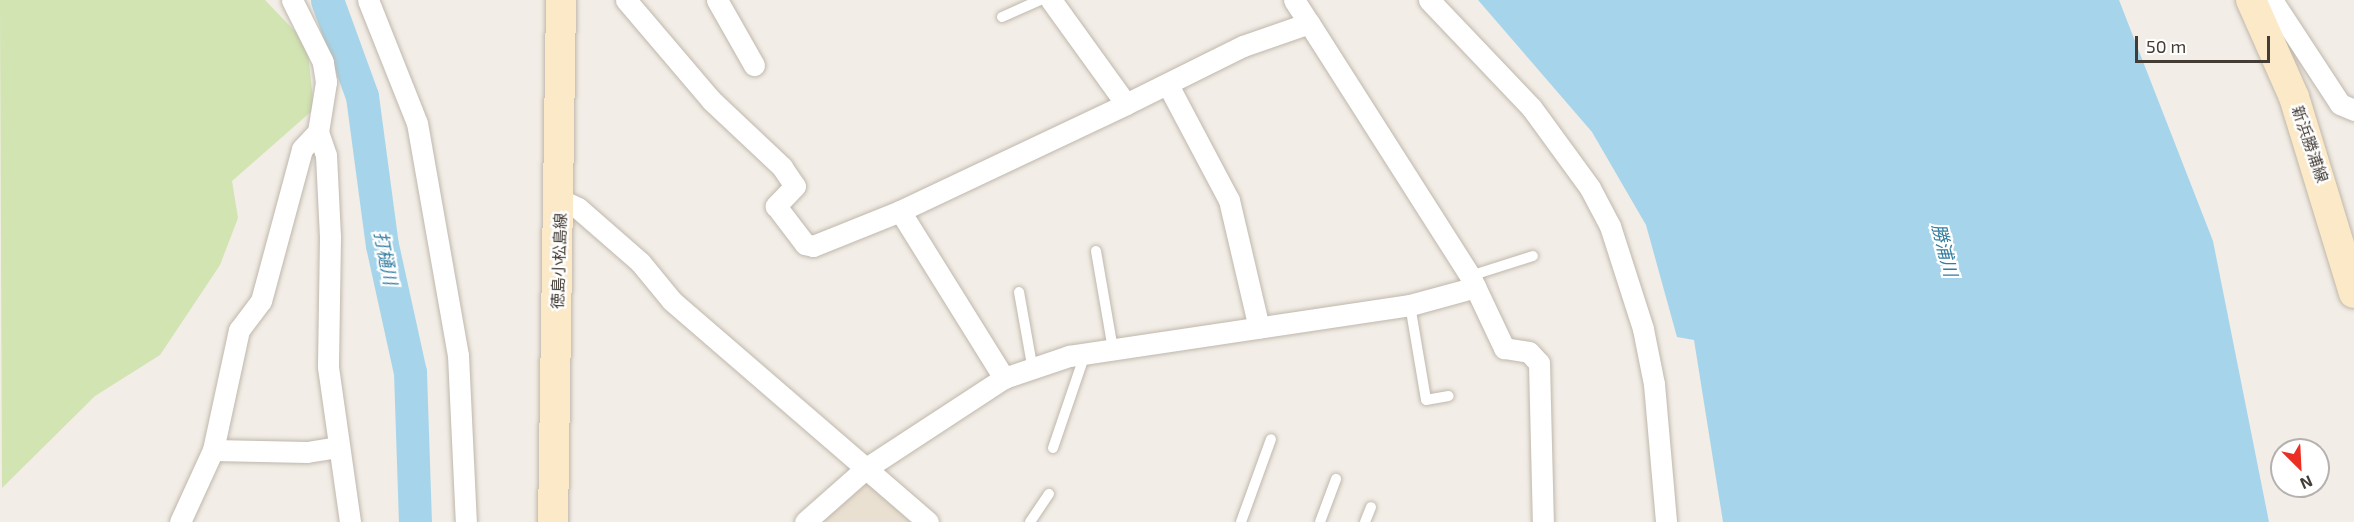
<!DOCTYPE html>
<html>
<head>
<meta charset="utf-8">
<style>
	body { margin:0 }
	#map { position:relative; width:2354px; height:522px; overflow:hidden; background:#f2ede6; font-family:"Exo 2","Noto Sans JP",sans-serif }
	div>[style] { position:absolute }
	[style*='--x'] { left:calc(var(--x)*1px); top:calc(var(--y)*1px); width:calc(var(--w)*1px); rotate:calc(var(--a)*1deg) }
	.education>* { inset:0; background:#eae0d1 }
	.green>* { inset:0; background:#d1e4b1 }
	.water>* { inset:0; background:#a6d5eb }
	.river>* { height:33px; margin:-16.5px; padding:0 16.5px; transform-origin:16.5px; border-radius:16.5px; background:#a6d5eb }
	.roads { filter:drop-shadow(0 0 2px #bfb7ac) drop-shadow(0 0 2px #bfb7ac) }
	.lane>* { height:10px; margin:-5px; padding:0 5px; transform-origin:5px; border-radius:5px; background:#fff }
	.street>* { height:21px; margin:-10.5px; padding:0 10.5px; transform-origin:10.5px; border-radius:10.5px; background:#fff }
	.secondary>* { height:30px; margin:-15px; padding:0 15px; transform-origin:15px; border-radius:15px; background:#fbe9c7 }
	span { translate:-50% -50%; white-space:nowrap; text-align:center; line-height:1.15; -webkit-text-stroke:4.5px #fff; paint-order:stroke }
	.street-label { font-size:16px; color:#443d36 }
	.water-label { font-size:18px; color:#347da0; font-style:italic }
	.north { position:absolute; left:2270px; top:438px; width:60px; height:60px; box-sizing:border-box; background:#fff; border:2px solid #b4b1af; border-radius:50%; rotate:156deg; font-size:16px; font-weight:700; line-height:24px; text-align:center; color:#443d36 }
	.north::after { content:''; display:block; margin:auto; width:21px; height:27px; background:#eb2f23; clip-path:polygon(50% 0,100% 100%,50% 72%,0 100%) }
	.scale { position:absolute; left:2135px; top:36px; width:135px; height:27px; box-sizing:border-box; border:3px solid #443d36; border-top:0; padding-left:8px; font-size:18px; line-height:21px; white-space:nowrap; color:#443d36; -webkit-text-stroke:4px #fff; paint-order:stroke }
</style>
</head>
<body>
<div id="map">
	<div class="education">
		<div style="clip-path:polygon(864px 482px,870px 483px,918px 522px,817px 522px)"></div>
	</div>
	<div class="green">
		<div style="clip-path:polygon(0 0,265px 0,307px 44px,314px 109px,232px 181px,238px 218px,220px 265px,160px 355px,95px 396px,2px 488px)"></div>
	</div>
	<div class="water">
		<div style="clip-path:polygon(1478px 0,2119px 0,2213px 241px,2269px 522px,1723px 522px,1694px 340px,1677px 337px,1646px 225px,1592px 132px)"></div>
	</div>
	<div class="river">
		<div style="--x:327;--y:0;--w:102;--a:70"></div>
		<div style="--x:362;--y:96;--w:150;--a:82.4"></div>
		<div style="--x:382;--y:245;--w:130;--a:77.6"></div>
		<div style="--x:410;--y:372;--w:150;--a:88.1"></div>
	</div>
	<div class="roads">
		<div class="lane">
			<div style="--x:1002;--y:17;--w:42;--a:-24.1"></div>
			<div style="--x:1096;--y:251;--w:99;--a:80.2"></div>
			<div style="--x:1470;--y:276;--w:66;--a:-17.6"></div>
			<div style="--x:1019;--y:292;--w:74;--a:79.9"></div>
			<div style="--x:1410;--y:305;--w:96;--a:80.4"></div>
			<div style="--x:1426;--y:400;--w:23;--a:-10"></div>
			<div style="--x:1053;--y:448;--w:99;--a:-71.2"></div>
			<div style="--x:1030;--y:522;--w:34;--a:-56"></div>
			<div style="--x:1241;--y:522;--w:88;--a:-70.1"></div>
			<div style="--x:1320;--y:522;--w:46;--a:-69.6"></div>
			<div style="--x:1365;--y:522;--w:16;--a:-68"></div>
		</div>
		<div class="street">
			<div style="--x:368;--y:0;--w:132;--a:68.3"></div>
			<div style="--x:417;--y:123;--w:236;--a:80"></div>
			<div style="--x:458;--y:355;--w:167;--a:87.3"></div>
			<div style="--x:626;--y:0;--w:131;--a:49.6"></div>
			<div style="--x:711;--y:100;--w:98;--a:43.3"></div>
			<div style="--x:782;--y:167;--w:23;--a:56"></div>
			<div style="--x:795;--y:186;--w:28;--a:134"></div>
			<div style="--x:776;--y:206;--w:48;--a:52.7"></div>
			<div style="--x:805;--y:244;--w:8;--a:14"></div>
			<div style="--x:813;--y:246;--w:94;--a:-21.9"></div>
			<div style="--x:900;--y:211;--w:197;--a:58.1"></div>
			<div style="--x:1004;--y:378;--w:166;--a:146.8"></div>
			<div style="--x:865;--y:469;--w:80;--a:138.5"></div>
			<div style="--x:717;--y:0;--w:75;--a:60.4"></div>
			<div style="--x:1051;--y:0;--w:128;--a:54.2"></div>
			<div style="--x:1126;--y:104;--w:131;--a:-26.4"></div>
			<div style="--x:1243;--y:46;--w:70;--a:-19.2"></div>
			<div style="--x:1309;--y:23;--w:300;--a:57.5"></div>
			<div style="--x:1470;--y:276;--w:80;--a:64.7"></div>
			<div style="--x:1504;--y:348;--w:25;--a:9"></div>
			<div style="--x:1529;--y:352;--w:15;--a:48"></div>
			<div style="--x:1539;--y:363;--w:159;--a:88.6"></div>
			<div style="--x:1294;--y:0;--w:27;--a:57"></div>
			<div style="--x:1429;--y:0;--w:148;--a:46.4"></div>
			<div style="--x:1531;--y:107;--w:100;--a:53.9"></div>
			<div style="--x:1590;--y:188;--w:43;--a:62.2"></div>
			<div style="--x:1610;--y:226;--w:108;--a:72.2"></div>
			<div style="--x:1643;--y:329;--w:56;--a:78.7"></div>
			<div style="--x:1654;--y:384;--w:139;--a:85"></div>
			<div style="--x:2272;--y:0;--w:124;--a:56.8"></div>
			<div style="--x:2340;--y:104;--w:15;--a:23"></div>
			<div style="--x:1168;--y:85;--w:130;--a:62.1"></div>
			<div style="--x:1229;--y:200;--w:131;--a:76.8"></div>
			<div style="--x:318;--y:132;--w:24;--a:71"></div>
			<div style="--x:326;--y:155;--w:82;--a:87.2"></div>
			<div style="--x:330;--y:237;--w:130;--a:90.9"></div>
			<div style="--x:328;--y:367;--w:157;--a:81.9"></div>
			<div style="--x:561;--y:200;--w:19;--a:25"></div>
			<div style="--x:578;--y:208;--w:82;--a:41.1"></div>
			<div style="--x:640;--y:262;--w:50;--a:50.6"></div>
			<div style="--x:672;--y:301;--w:338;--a:40.8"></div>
			<div style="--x:900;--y:211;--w:250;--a:-25.3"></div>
			<div style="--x:1004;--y:378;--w:69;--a:-18.7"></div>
			<div style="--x:1069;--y:356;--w:345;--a:-8.5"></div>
			<div style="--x:1410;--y:305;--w:68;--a:-15.3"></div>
			<div style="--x:213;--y:450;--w:123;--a:-77.8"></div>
			<div style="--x:239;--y:330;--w:36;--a:-53"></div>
			<div style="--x:261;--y:301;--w:157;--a:-74.9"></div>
			<div style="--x:302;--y:149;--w:23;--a:-47"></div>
			<div style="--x:318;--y:132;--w:51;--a:-80.9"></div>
			<div style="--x:326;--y:82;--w:20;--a:-99"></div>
			<div style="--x:323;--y:62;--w:69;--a:-116.6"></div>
			<div style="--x:180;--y:522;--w:79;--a:-65.4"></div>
			<div style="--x:213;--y:450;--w:94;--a:1.2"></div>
			<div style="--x:307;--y:452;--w:32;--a:-9"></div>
		</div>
		<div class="secondary">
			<div style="--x:2251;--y:0;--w:106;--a:66.1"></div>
			<div style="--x:2294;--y:97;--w:205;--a:73"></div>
			<div style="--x:553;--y:522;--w:522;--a:-89.12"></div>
		</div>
	</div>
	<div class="street-label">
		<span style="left:2310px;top:144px;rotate:71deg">新浜勝浦線</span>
		<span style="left:559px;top:261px;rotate:-88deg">徳島小松島線</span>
	</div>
	<div class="water-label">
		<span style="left:1945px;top:250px;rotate:76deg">勝浦川</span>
		<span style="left:386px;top:258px;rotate:79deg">打樋川</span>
	</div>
	<div class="north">N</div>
	<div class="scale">50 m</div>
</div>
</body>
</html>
